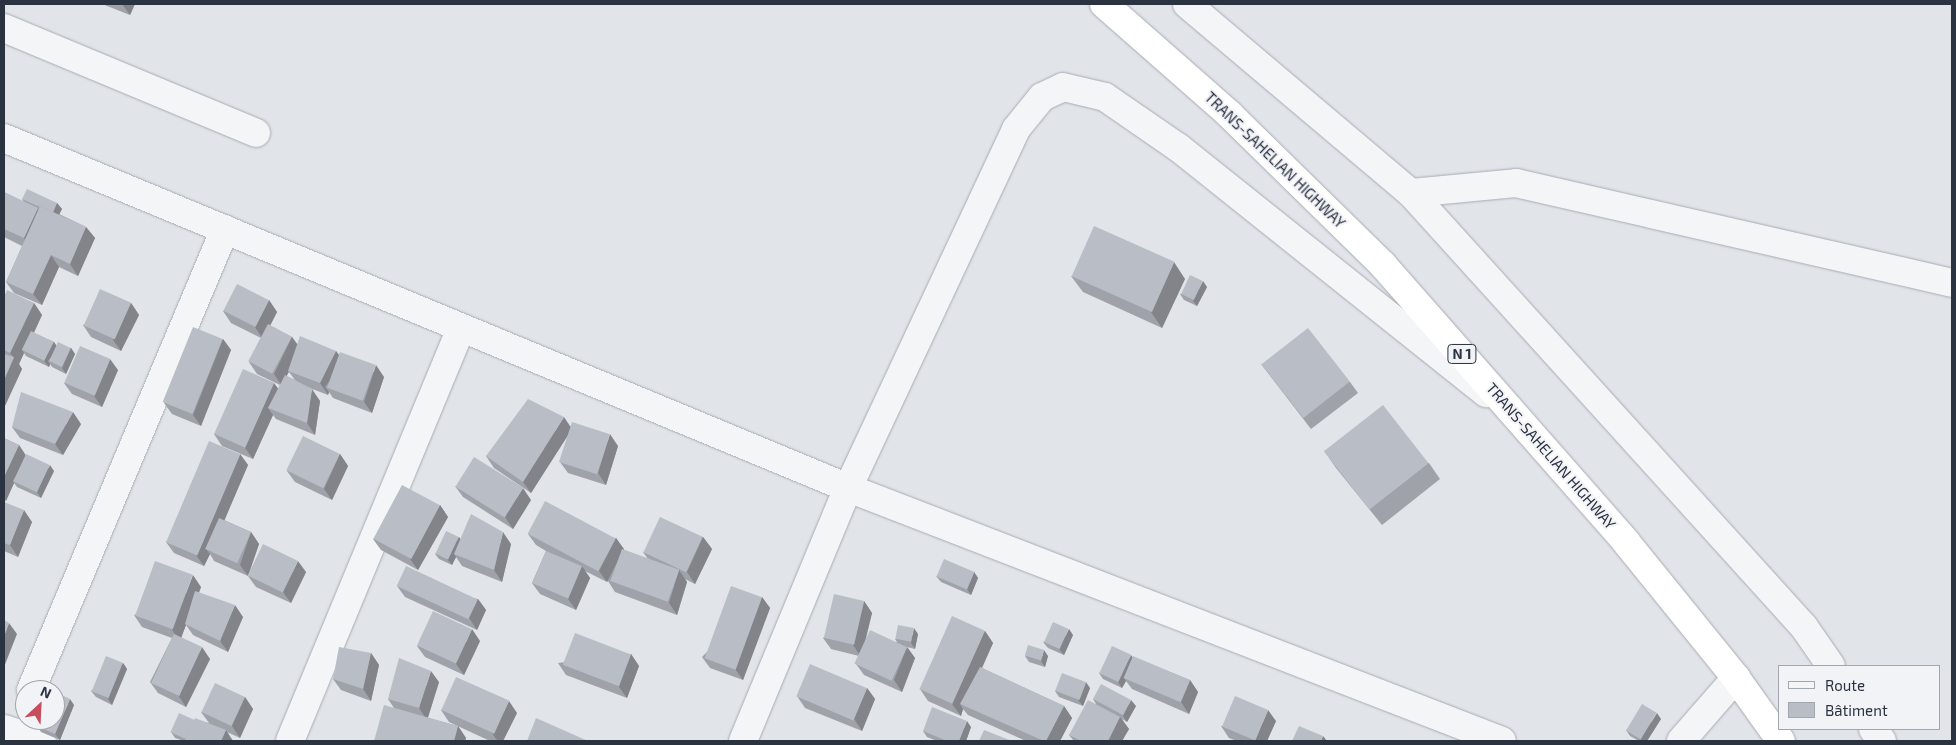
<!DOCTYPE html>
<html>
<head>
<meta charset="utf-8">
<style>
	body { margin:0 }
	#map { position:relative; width:1956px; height:745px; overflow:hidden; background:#e1e4e9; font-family:"Exo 2",sans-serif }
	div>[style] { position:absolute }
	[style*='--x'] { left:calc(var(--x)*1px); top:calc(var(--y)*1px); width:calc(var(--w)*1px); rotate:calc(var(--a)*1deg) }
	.roads { filter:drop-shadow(0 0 1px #a7abb3) drop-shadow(0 0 1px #a7abb3) }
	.minor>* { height:28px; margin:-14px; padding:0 14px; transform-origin:14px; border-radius:14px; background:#f4f5f7 }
	.highway>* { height:28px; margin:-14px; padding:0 14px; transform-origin:14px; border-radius:14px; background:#fff }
	.wall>* { inset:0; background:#9fa3a9 }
	.shaded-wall>* { inset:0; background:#82848a }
	.building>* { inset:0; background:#b9bdc5; transform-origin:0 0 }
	span { translate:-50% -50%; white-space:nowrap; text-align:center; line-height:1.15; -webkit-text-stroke:4px #f1f3f7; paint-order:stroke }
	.shield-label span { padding:1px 4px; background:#f1f3f7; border:1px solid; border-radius:4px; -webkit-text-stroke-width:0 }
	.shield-label { font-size:14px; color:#2b3240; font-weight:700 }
	.street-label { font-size:15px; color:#2b3240 }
	.frame { position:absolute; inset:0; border:5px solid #2b3240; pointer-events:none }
	.legend { position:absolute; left:1778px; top:665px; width:162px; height:65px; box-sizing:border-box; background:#f1f3f7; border:1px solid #a2a6ae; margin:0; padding:6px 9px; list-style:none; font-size:15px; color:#2b3240 }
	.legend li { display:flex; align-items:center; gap:10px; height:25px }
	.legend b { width:25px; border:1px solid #a2a6ae }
	.north { position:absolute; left:15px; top:680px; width:50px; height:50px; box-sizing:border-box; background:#f1f3f7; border:1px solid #a2a6ae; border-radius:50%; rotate:25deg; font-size:14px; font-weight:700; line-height:20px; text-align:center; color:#2b3240 }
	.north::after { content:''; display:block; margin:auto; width:18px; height:22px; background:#c64f5d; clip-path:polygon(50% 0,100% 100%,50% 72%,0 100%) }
</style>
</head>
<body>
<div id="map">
	<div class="roads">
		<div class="minor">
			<div style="--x:1187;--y:4;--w:293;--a:40.2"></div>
			<div style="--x:1411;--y:193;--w:585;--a:47.84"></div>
			<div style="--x:1804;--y:627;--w:47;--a:55.3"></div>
			<div style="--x:4;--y:28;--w:273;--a:22.6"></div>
			<div style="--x:4;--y:138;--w:914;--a:22.52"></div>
			<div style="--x:848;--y:488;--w:701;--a:21.15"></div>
			<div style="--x:1411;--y:193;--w:105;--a:-5.4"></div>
			<div style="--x:1516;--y:183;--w:447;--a:12.9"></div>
			<div style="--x:31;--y:690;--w:500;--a:-67.18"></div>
			<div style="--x:4;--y:729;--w:40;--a:18"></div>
			<div style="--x:1873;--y:729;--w:15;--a:53"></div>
			<div style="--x:290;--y:741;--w:447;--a:-67.5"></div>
			<div style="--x:743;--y:741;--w:274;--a:-67.5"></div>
			<div style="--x:848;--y:488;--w:396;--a:-64.9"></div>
			<div style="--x:1016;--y:129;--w:41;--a:-50.9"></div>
			<div style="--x:1042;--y:97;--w:23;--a:-25"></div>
			<div style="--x:1063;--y:87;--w:43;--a:13.4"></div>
			<div style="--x:1105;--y:97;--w:90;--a:34.6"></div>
			<div style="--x:1179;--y:148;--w:393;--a:38.6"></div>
			<div style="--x:1681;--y:741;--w:84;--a:-48.9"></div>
		</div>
		<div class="highway">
			<div style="--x:1104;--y:4;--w:167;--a:41.3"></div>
			<div style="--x:1229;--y:114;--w:216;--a:44.4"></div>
			<div style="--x:1383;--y:265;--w:368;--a:48.7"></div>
			<div style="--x:1626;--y:542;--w:175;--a:51"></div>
			<div style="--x:1736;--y:678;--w:77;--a:54.5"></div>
		</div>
	</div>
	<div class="wall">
		<div style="clip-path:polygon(102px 4px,135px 4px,130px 15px)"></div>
		<div style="clip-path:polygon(4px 192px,24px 202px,22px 199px,57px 203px,62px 209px,59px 214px,86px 227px,95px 238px,78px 276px,59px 267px,42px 305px,14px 293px,6px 282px,22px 246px,4px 237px)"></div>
		<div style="clip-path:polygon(1071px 276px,1185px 279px,1162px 328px,1083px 292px)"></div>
		<div style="clip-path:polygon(1207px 287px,1197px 306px,1184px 300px,1180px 294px)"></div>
		<div style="clip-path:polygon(4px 294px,34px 303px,42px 315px,34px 333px,54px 342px,56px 346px,71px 348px,75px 354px,66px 374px,52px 367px,50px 364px,49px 367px,26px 356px,24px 353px,19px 364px,22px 369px,4px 408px)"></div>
		<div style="clip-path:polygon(evenodd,269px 300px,277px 312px,270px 326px,292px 337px,297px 344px,336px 351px,339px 355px,384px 377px,372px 413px,333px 398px,329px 392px,328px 395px,307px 387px,320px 401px,315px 435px,276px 419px,273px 415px,253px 459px,222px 446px,214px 434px,274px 383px,278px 389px,280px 385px,257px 374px,249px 362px,261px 338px,231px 323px,223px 311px,269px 300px,289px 372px,295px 380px,286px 376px,289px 372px)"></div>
		<div style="clip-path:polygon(131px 303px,139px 315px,121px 351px,91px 337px,83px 325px)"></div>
		<div style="clip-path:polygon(223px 339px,231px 350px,201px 426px,172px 414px,164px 403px)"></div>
		<div style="clip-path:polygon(1261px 364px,1350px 382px,1358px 393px,1311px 429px)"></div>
		<div style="clip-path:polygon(118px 370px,102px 407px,72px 394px,64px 383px)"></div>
		<div style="clip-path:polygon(81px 424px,63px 455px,20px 438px,12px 427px)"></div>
		<div style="clip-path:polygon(570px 426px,618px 446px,606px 485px,568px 473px,560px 462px,568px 435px,531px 493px,494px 468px,486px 456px)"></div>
		<div style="clip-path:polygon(4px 438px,19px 445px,25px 455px,54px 471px,41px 498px,17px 487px,14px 483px,6px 501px,4px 499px)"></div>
		<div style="clip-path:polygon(1325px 452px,1429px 463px,1440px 479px,1382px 525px,1336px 468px)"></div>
		<div style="clip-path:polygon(240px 454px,248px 465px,224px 520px,251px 532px,259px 544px,249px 573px,306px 572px,291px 603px,256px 587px,248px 576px,214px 561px,210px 554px,204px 566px,174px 553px,166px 542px)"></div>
		<div style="clip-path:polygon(340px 454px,348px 466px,332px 500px,295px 482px,287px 471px)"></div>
		<div style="clip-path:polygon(455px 486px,531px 500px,513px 529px,463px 497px)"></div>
		<div style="clip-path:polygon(4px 502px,32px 522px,18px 557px,4px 551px)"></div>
		<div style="clip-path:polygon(440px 505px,448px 517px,418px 570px,381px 550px,373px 539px)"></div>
		<div style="clip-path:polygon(528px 534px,616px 538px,624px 550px,648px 559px,643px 552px,703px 537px,712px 549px,695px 584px,685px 579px,687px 582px,677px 615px,615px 592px,608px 581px,607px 582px,585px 571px,590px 578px,576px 610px,540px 594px,532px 583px,546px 551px,536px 545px)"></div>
		<div style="clip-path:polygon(459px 537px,460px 539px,511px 544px,502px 582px,462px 566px,456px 557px,452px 565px,439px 559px,435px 554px)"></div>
		<div style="clip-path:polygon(974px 572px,978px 578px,971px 595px,941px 582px,936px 576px)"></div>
		<div style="clip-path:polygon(397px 586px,478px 599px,486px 610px,477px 630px,405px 597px)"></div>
		<div style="clip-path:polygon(201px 587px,199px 593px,243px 617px,228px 652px,193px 635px,186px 625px,181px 637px,210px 659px,186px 707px,158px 693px,150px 682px,172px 638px,142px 627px,134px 615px)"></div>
		<div style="clip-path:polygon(762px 597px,770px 608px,743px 680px,710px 668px,702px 657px)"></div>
		<div style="clip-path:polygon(864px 601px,872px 613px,865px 643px,897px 642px,895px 639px,918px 634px,915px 649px,907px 647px,915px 658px,902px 692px,864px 675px,856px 664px,859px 656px,831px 649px,823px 638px)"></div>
		<div style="clip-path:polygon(985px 631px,993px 643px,982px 668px,1064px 706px,1072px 718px,1060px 741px,1026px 741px,968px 715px,963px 709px,961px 716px,928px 701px,920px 689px)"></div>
		<div style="clip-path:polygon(1073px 635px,1064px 655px,1048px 648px,1043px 642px)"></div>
		<div style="clip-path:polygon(480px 641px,464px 675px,425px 657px,417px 646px)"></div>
		<div style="clip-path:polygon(371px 653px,379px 665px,371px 701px,341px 690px,333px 679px)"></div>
		<div style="clip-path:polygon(631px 654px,639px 666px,627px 698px,566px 675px,558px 663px)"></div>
		<div style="clip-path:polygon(1025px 656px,1048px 656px,1045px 667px,1029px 662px)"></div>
		<div style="clip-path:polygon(1133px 657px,1190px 680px,1198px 692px,1189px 714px,1132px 689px,1126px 681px,1122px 688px,1103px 679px,1099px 673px)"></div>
		<div style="clip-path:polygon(123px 663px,127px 669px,112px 705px,96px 697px,91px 691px)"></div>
		<div style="clip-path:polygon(439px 682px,428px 718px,458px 726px,466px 738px,465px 741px,374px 741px,394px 708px,388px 699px)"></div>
		<div style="clip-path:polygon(867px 688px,875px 699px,862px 731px,805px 708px,797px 696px)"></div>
		<div style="clip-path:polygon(1090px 688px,1083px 706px,1059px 697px,1055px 691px)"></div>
		<div style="clip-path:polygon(245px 697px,253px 709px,240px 738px,227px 732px,233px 741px,184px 741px,175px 738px,171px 732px,194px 720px,209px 723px,201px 712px)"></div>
		<div style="clip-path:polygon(1093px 699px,1136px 706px,1127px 722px,1122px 719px,1129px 729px,1122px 741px,1074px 741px,1069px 735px,1096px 704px)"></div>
		<div style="clip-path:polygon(74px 705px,60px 740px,41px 732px,37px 726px)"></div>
		<div style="clip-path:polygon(441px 710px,517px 713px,503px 741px,490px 741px,449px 722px)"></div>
		<div style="clip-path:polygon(1661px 719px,1647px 741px,1639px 741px,1630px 736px,1626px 730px)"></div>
		<div style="clip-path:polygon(1276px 721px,1267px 741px,1237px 741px,1229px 738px,1221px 726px)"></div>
		<div style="clip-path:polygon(971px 727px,966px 741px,937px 741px,927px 737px,923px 731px)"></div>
	</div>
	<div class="shaded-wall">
		<div style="clip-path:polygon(122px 4px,135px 4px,130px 15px)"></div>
		<div style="clip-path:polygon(57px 203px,62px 209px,57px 219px,53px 213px)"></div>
		<div style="clip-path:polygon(38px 208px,46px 219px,32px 250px,24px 238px)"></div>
		<div style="clip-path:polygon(86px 227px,95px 238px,78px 276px,70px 264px)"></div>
		<div style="clip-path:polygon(51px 255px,59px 267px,42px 305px,33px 294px)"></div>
		<div style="clip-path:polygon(1174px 262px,1185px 279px,1162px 328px,1151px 312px)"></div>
		<div style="clip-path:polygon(1203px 281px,1207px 287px,1197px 306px,1193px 301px)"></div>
		<div style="clip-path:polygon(269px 300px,277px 312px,263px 339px,255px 327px)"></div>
		<div style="clip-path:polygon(34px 303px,42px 315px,25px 351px,22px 350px,24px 353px,19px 364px,22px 369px,4px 408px,4px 380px,14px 358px,10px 353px)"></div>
		<div style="clip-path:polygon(131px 303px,139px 315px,121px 351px,113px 340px)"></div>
		<div style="clip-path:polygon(292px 337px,300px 348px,282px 386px,274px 374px)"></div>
		<div style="clip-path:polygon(223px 339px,231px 350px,201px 426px,193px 415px)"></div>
		<div style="clip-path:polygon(54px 342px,58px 348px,48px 361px,50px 364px,49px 367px,44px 361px)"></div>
		<div style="clip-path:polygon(71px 348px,75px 354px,66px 374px,62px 368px)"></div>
		<div style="clip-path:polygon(336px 351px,344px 362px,325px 387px,329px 392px,328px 395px,320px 383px)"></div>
		<div style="clip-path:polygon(110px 359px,118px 370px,102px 407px,94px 396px)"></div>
		<div style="clip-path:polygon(376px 365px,384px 377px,372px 413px,364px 402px)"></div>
		<div style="clip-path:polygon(274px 383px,282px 394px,268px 408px,273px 415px,253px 459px,245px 448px)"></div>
		<div style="clip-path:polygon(312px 389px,320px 401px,315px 435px,307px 423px)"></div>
		<div style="clip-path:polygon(73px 412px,81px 424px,63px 455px,55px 444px)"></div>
		<div style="clip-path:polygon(564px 417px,572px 429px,531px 493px,523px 482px)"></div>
		<div style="clip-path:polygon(610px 434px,618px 446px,606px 485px,598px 473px)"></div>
		<div style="clip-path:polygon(19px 445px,27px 457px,13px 481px,14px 483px,6px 501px,4px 497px,4px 477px)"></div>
		<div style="clip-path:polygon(240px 454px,248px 465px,211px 552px,206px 549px,210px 554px,204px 566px,196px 555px)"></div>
		<div style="clip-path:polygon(340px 454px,348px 466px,332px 500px,324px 489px)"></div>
		<div style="clip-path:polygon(50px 465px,54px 471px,41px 498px,37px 492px)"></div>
		<div style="clip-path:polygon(523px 488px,531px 500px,513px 529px,505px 517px)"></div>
		<div style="clip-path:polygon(440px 505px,448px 517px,418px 570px,410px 559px)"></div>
		<div style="clip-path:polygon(24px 510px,32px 522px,18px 557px,10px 545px)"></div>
		<div style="clip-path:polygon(251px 532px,259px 544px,248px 576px,240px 565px)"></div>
		<div style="clip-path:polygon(503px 532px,511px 544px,502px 582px,494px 570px)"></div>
		<div style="clip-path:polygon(459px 537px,463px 543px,454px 554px,456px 557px,452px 565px,447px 559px)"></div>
		<div style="clip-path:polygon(703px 537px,712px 549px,695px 584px,687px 572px)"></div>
		<div style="clip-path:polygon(616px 538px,624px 549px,607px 582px,599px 571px)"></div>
		<div style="clip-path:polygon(298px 561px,306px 572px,291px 603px,283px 592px)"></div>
		<div style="clip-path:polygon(582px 566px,590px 578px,576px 610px,568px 599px)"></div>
		<div style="clip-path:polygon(679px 570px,687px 582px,677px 615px,669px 603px)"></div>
		<div style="clip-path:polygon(974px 572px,978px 578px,971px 595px,967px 589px)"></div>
		<div style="clip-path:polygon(193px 575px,201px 587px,186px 624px,185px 624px,186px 625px,180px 641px,172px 630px)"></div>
		<div style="clip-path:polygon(762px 597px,770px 608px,743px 680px,735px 669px)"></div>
		<div style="clip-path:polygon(478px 599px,486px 610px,477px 630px,469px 618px)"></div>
		<div style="clip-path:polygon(864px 601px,872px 613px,861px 657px,853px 645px)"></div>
		<div style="clip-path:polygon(235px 605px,243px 617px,228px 652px,220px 641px)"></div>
		<div style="clip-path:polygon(9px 623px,17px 634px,4px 667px,4px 636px)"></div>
		<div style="clip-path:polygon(914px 628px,918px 634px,915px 649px,911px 643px)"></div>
		<div style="clip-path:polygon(472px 629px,480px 641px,464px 675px,456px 664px)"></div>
		<div style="clip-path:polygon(1069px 629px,1073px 635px,1064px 655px,1059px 649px)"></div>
		<div style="clip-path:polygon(985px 631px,993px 643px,965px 706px,960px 704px,963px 709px,961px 716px,952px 704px)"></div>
		<div style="clip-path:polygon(202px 647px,210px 659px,186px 707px,178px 695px)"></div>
		<div style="clip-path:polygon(907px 647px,915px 658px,902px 692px,894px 680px)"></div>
		<div style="clip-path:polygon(1044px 650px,1048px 656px,1045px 667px,1041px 661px)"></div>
		<div style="clip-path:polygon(371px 653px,379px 665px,371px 701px,363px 689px)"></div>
		<div style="clip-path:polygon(631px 654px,639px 666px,627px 698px,619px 687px)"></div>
		<div style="clip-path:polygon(1131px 655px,1135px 661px,1124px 678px,1126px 681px,1122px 688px,1118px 682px)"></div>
		<div style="clip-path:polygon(123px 663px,127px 669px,112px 705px,108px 699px)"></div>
		<div style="clip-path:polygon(431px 671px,439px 682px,427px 720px,419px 708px)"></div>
		<div style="clip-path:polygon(1190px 680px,1198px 692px,1189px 714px,1181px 702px)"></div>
		<div style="clip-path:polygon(1086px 682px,1090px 688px,1083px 706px,1078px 700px)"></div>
		<div style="clip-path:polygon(867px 688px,875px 699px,862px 731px,854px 719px)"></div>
		<div style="clip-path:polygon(245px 697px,253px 709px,240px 738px,232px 726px)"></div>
		<div style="clip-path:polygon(70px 699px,74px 705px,60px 740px,55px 734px)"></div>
		<div style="clip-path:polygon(1131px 700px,1136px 706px,1127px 722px,1123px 716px)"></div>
		<div style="clip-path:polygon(509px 701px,517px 713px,503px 741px,498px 741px,493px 735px)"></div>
		<div style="clip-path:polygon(1064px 706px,1072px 718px,1060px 741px,1046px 741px)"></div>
		<div style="clip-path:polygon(1268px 710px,1276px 721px,1267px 741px,1255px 741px)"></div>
		<div style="clip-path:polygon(1657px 713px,1661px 719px,1647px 741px,1642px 741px,1641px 739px)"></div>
		<div style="clip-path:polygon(1120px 717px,1129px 729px,1122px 741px,1108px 741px)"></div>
		<div style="clip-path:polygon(967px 721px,971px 727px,966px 741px,959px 741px)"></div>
		<div style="clip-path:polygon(458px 726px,466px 738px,465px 741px,454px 741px)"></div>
		<div style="clip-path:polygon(226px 730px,233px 741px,221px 741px)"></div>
		<div style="clip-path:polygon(1323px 736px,1327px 741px,1321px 741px)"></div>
	</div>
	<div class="building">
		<div style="clip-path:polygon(27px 189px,57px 203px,53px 212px,40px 206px,40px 207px,22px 199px)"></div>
		<div style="clip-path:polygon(4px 192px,38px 208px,24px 238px,4px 229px)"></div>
		<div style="clip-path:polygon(40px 206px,86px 227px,70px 264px,51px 255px,33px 294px,6px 282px)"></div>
		<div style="left:1094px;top:226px;width:88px;height:55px;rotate:24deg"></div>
		<div style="left:1190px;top:275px;width:14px;height:21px;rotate:25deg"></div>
		<div style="left:237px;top:284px;width:36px;height:30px;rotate:27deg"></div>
		<div style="left:100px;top:289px;width:34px;height:40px;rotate:24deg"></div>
		<div style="clip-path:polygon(7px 290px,34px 303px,10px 353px,4px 350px,4px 297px)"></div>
		<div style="left:268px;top:324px;width:27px;height:42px;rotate:28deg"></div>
		<div style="left:193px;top:327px;width:32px;height:81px;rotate:22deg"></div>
		<div style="left:1308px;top:328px;width:68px;height:59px;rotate:52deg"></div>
		<div style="left:31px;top:331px;width:25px;height:21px;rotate:26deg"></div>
		<div style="clip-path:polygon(300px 336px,336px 351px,320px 383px,288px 371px)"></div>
		<div style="left:58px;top:342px;width:14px;height:21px;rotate:25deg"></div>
		<div style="left:80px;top:346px;width:33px;height:40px;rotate:23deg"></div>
		<div style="left:340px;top:352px;width:38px;height:38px;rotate:20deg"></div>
		<div style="clip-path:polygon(4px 354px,14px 357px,4px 380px)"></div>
		<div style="left:243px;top:369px;width:34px;height:71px;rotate:24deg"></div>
		<div style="clip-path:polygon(285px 375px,312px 389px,307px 423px,268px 408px)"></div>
		<div style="clip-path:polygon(21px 392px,73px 412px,55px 444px,12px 427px)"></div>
		<div style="clip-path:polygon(528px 399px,564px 417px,523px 482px,486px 456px)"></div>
		<div style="left:1383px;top:405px;width:74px;height:75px;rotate:52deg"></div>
		<div style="left:572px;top:422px;width:40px;height:42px;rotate:18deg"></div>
		<div style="left:303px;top:436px;width:41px;height:38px;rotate:26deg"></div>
		<div style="clip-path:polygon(4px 438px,19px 445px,4px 477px)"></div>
		<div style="left:209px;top:441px;width:34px;height:110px;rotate:23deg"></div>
		<div style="left:26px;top:454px;width:26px;height:30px;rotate:25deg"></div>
		<div style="left:474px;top:457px;width:58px;height:35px;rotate:32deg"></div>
		<div style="left:402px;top:485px;width:43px;height:61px;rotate:28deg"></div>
		<div style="left:545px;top:501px;width:80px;height:37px;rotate:28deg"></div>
		<div style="clip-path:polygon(4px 502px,24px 510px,10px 545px,4px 543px)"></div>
		<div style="clip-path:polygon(471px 514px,503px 532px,494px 570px,454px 554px)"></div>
		<div style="left:660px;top:517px;width:47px;height:39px;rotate:25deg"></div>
		<div style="left:219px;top:518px;width:35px;height:34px;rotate:24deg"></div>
		<div style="left:446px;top:531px;width:14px;height:25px;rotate:25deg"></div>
		<div style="left:263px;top:544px;width:39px;height:35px;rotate:26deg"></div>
		<div style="left:622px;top:549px;width:61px;height:34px;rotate:20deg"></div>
		<div style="left:546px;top:551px;width:39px;height:35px;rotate:23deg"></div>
		<div style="left:944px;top:559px;width:33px;height:19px;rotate:23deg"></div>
		<div style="left:155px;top:561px;width:40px;height:58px;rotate:20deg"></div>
		<div style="left:406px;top:566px;width:79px;height:22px;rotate:25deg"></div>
		<div style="left:731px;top:586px;width:33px;height:77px;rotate:20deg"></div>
		<div style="clip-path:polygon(195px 591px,235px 605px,220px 641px,185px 624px)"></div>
		<div style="left:834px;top:594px;width:31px;height:45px;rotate:13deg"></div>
		<div style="left:433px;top:611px;width:43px;height:38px;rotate:25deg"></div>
		<div style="left:952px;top:616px;width:36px;height:80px;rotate:24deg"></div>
		<div style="clip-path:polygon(4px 620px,9px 623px,4px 636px)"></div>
		<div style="left:1053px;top:622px;width:17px;height:22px;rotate:24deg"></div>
		<div style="left:898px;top:625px;width:16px;height:14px;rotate:11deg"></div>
		<div style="left:870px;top:630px;width:41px;height:37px;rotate:25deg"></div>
		<div style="left:575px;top:633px;width:60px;height:34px;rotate:21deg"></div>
		<div style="left:174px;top:634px;width:31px;height:54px;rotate:25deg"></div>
		<div style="left:1028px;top:645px;width:17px;height:11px;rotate:17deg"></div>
		<div style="left:1112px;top:646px;width:21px;height:30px;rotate:25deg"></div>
		<div style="clip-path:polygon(339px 647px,371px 653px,363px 689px,333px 679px)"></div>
		<div style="left:106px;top:656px;width:18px;height:38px;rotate:22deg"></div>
		<div style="left:1133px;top:656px;width:62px;height:24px;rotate:23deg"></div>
		<div style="clip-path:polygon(399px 658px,431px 671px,419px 708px,388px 699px)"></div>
		<div style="left:810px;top:664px;width:62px;height:35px;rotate:23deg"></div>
		<div style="clip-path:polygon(980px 667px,1064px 706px,1046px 741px,1044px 741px,960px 704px)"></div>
		<div style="left:1062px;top:673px;width:26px;height:19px;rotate:21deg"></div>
		<div style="left:456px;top:677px;width:58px;height:36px;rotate:24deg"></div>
		<div style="left:215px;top:683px;width:33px;height:32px;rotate:25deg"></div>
		<div style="left:1101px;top:684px;width:34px;height:17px;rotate:28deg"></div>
		<div style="clip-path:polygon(55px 692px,70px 699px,55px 734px,37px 726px,40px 720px,55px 720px)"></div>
		<div style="left:1235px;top:696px;width:36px;height:33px;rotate:23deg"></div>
		<div style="clip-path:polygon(1088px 700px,1120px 717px,1108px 741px,1081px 741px,1069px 735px)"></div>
		<div style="left:1642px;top:704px;width:17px;height:31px;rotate:31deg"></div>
		<div style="clip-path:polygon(384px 705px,458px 726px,454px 741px,374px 741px)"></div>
		<div style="clip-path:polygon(932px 707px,967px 721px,959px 741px,947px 741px,923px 731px)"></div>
		<div style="left:179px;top:713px;width:17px;height:21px;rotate:24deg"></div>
		<div style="clip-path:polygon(195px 718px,226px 730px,221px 741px,185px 741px)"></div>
		<div style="clip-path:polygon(536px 718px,588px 741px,527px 741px)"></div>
		<div style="clip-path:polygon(1299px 726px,1323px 736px,1321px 741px,1292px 741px)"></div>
		<div style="clip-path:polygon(984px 730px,1012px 741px,979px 741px)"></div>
	</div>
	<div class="shield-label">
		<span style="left:1462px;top:354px">N 1</span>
	</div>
	<div class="street-label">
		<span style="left:1275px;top:160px;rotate:44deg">TRANS-SAHELIAN HIGHWAY</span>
		<span style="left:1551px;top:456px;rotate:49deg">TRANS-SAHELIAN HIGHWAY</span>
	</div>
	<div class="frame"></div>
	<ul class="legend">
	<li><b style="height:6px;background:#f4f5f7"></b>Route</li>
	<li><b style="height:14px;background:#b9bdc5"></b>Bâtiment</li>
	</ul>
	<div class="north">N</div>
</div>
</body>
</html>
